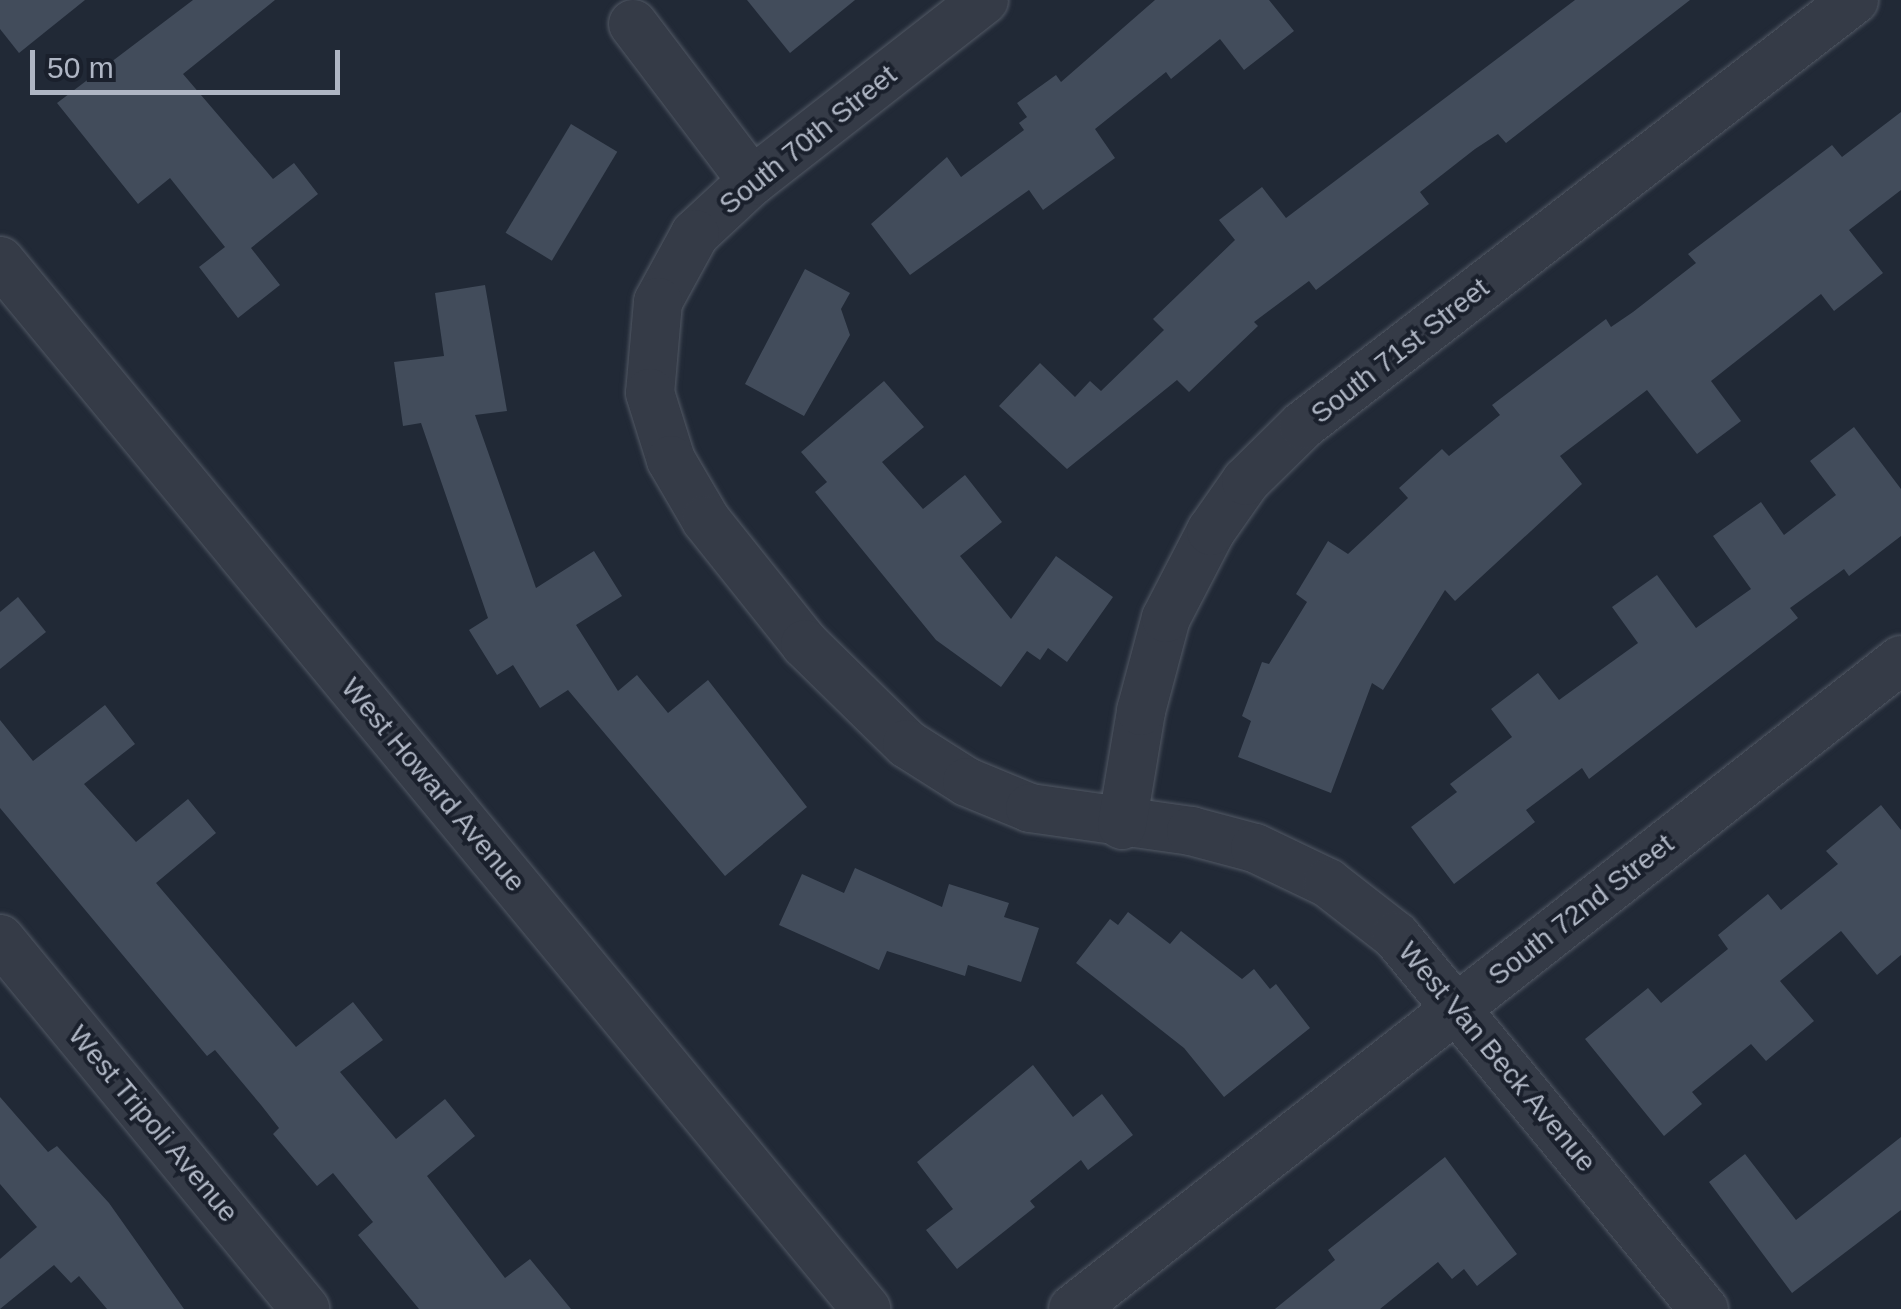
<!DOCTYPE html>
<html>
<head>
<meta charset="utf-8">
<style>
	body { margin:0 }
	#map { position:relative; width:1901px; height:1309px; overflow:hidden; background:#212936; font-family:Helvetica,sans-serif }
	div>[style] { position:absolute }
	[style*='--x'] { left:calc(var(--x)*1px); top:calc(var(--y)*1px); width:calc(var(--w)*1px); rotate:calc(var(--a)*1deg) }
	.building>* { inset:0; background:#424c5b; transform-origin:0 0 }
	.roads { filter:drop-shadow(0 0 2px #525965) drop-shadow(0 0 2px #525965) }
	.minor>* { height:48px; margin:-24px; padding:0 24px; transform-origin:24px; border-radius:24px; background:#353b47 }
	span { translate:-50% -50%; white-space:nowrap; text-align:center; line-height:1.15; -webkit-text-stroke:8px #1a202c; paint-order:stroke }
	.street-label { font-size:28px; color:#afb6c4 }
	.scale { position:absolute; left:30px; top:50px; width:310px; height:45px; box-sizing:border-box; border:5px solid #afb6c4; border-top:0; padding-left:12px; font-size:30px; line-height:35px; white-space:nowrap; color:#afb6c4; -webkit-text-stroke:8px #1a202c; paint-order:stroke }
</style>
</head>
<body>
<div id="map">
	<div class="building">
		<div style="clip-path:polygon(0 0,85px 0,19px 53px,0 29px)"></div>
		<div style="clip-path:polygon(193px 0,275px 0,183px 74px,273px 179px,294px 163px,318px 194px,251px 248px,280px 285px,238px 318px,199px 267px,225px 247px,170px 178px,138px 204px,57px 103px)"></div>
		<div style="clip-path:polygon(747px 0,855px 0,790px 53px)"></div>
		<div style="clip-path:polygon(1155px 0,1269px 0,1294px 31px,1244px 70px,1220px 39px,1171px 79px,1166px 72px,1095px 129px,1115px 158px,1043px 210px,1029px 190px,910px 275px,871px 224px,947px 157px,961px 177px,1024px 130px,1019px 123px,1027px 117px,1017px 103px,1056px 75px,1061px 82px)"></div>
		<div style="clip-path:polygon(1575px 0,1690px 0,1506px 143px,1498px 134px,1475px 149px,1420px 192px,1429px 204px,1316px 290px,1309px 281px,1254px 322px,1258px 326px,1189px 392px,1177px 380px,1067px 469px,999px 406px,1040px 363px,1075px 397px,1090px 381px,1101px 391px,1164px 330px,1153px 319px,1235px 240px,1219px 220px,1262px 187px,1286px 218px)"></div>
		<div style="clip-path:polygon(1901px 112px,1901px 190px,1849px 230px,1883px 273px,1834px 311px,1821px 294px,1711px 381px,1741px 421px,1697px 454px,1647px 390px,1560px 456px,1582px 484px,1455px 601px,1445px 590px,1383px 690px,1372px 683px,1331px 793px,1238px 757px,1251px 721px,1242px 716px,1262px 662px,1269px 664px,1307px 602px,1296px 594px,1328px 541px,1348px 554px,1408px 498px,1399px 488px,1442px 449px,1449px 456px,1500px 415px,1492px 405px,1606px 319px,1611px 327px,1633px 312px,1696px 263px,1688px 254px,1832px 145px,1842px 157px)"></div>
		<div style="left:571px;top:124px;width:54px;height:127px;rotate:31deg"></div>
		<div style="clip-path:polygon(805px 269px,850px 293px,841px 309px,850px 335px,804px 416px,745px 384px)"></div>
		<div style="clip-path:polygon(485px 285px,507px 411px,475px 415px,536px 588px,594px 551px,622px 596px,576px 625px,618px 691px,637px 675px,668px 713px,708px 680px,807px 807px,725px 876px,568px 690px,540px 708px,513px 665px,497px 675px,469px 630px,488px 618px,421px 423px,403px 426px,394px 362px,444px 356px,435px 293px)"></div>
		<div style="clip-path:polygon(884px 381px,924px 427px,882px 462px,923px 509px,965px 475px,1002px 522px,960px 556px,1011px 619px,1056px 556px,1113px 597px,1067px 662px,1048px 648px,1040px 660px,1027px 651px,1001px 687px,936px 640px,815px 492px,827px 482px,801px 452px)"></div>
		<div style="clip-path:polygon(1854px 427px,1901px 489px,1901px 536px,1849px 576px,1844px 569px,1790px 608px,1798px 618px,1589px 779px,1582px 768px,1526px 810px,1535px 822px,1454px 884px,1411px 827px,1457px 792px,1450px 784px,1512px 737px,1491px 709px,1538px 673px,1559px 700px,1638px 643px,1612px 607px,1657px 575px,1696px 628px,1751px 589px,1713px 536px,1761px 502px,1784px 535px,1836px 495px,1810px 461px)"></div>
		<div style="clip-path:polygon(18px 597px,46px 632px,0 669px,0 612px)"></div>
		<div style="clip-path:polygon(105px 705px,135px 744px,84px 784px,136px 842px,188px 799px,216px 833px,156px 883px,296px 1047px,353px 1002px,383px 1040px,340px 1072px,396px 1139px,445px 1099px,475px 1136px,427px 1176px,505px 1278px,530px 1259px,571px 1309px,419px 1309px,358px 1235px,373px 1222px,333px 1173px,317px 1186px,273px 1134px,279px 1128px,261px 1105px,215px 1050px,207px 1056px,0 808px,0 720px,33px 761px)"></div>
		<div style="clip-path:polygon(1881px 805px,1901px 830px,1901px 955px,1877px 975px,1841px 931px,1780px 981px,1814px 1021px,1766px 1061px,1751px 1044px,1692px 1092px,1702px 1104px,1664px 1136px,1585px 1039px,1648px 988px,1661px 1003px,1728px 949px,1718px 935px,1768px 894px,1781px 910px,1838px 864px,1826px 851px)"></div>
		<div style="clip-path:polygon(855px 868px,942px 907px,949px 884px,1009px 903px,1004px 917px,1039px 928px,1021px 982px,968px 965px,965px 976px,887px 951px,879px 970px,779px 925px,802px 874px,844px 893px)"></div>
		<div style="clip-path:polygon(1128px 912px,1170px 944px,1181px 931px,1242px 979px,1254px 969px,1270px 989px,1276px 984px,1310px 1028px,1224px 1097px,1184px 1048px,1076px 963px,1110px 919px,1118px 925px)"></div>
		<div style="clip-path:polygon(1033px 1065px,1073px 1117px,1102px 1094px,1133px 1135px,1088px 1170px,1081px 1160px,1030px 1201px,1035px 1207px,957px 1269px,926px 1230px,953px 1209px,917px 1162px)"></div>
		<div style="clip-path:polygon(0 1097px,48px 1152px,57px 1146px,109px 1203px,184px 1309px,107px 1309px,79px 1276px,71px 1283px,54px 1265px,0 1309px,0 1259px,37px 1227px,0 1184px)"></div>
		<div style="clip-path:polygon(1901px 1137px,1901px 1210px,1792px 1293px,1709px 1182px,1745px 1154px,1796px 1220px)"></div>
		<div style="clip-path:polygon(1445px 1157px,1517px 1254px,1477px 1286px,1464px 1269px,1452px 1279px,1438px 1262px,1380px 1309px,1275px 1309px,1335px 1260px,1328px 1250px)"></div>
	</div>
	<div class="roads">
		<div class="minor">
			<div style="--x:984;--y:0;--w:294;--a:142"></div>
			<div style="--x:752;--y:181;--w:78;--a:137.1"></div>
			<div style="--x:695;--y:234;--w:77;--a:118.6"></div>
			<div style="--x:658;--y:302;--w:91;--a:95"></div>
			<div style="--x:650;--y:393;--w:70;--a:72.6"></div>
			<div style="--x:671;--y:460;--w:69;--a:59.7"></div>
			<div style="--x:706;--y:520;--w:159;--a:51.4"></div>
			<div style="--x:805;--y:644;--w:143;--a:44.4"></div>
			<div style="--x:907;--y:744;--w:71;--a:32.3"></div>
			<div style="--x:967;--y:782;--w:68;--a:22.4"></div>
			<div style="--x:1030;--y:808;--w:163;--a:8.1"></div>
			<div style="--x:1191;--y:831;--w:66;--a:14.9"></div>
			<div style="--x:1255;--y:848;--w:81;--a:25.6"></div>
			<div style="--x:1328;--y:883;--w:86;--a:37.9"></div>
			<div style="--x:1396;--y:936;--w:484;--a:50.5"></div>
			<div style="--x:633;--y:24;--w:197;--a:52.8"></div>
			<div style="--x:0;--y:261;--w:1360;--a:50.43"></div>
			<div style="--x:1122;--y:825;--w:116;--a:-80.5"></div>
			<div style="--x:1141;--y:711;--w:96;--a:-75"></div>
			<div style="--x:1166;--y:618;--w:98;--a:-62.7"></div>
			<div style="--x:1211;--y:531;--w:61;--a:-55"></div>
			<div style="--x:1246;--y:481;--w:80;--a:-44.5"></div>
			<div style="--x:1303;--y:425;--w:696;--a:-37.64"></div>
			<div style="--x:0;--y:939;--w:480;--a:50.5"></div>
			<div style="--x:1073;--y:1309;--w:1052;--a:-38.09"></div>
		</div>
	</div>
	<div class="street-label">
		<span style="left:808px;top:140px;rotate:-39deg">South 70th Street</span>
		<span style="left:1400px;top:351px;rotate:-38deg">South 71st Street</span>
		<span style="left:433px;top:785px;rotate:50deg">West Howard Avenue</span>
		<span style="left:1581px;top:910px;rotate:-38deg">South 72nd Street</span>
		<span style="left:1497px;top:1057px;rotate:50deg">West Van Beck Avenue</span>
		<span style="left:153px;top:1124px;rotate:50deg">West Tripoli Avenue</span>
	</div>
	<div class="scale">50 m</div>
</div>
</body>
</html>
